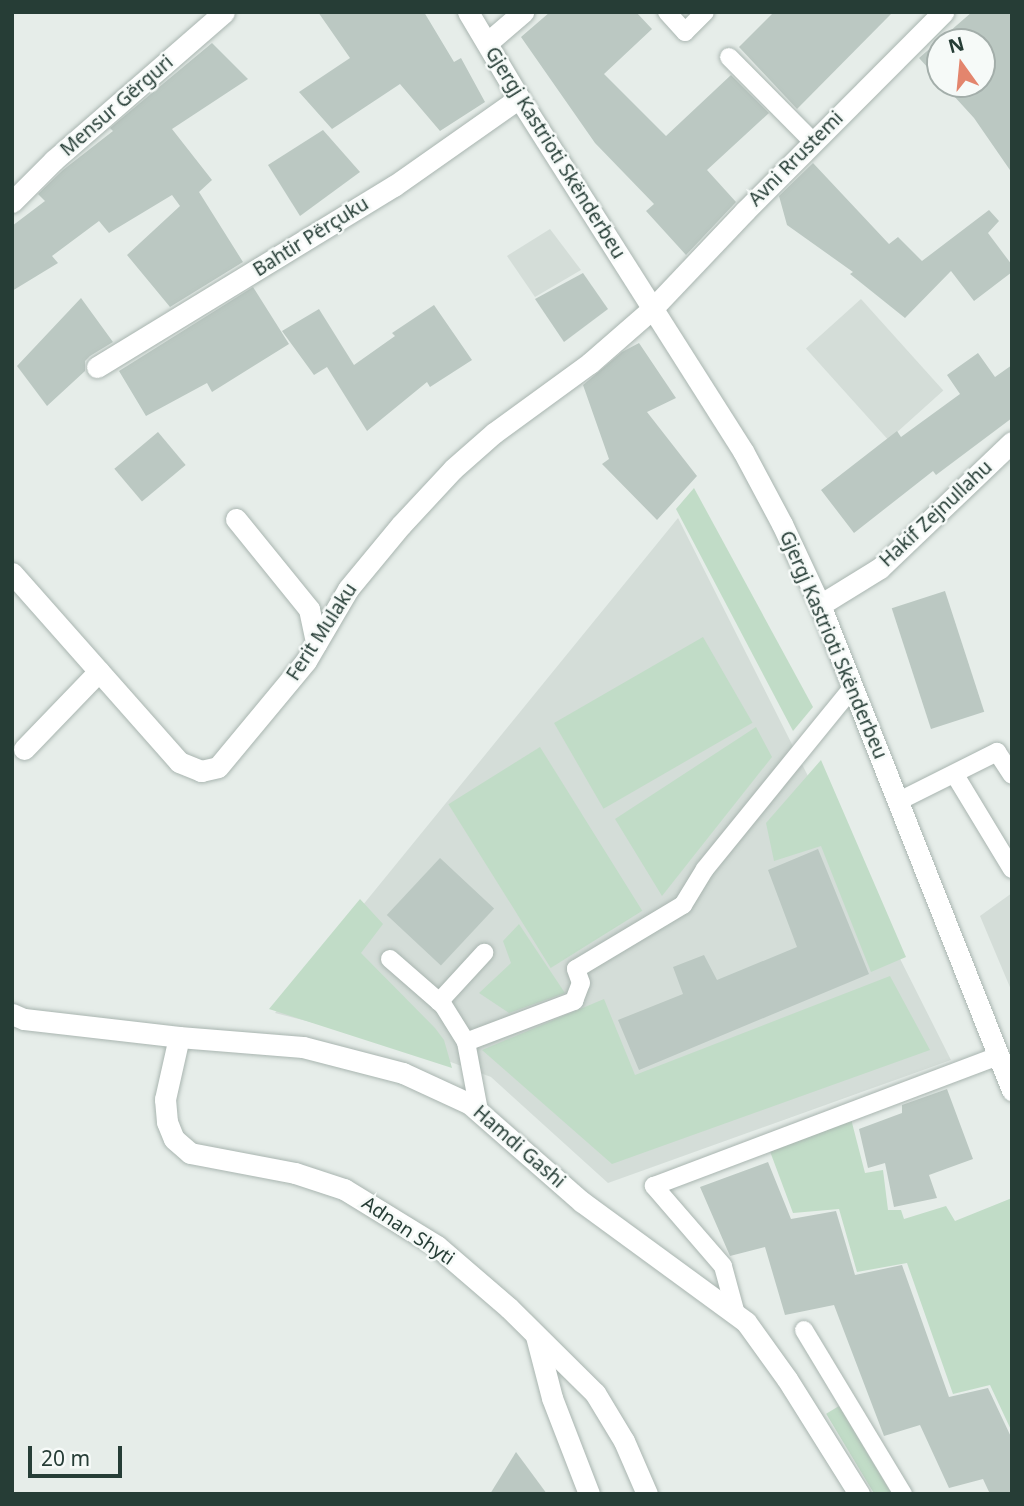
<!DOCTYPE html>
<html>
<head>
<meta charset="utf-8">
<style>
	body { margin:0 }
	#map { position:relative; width:1024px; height:1506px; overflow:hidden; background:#e6ede9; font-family:"Noto Sans",sans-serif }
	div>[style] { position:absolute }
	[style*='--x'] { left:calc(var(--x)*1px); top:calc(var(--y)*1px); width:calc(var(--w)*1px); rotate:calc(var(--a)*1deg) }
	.built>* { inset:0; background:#d4ddd8; transform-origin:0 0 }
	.green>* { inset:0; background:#c1dcc7; transform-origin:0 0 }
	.building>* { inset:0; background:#bbc8c2; transform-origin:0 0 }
	.roads { filter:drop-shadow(0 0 2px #a9b5b0) drop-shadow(0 0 2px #a9b5b0) }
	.service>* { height:18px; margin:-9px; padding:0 9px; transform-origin:9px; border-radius:9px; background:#fff }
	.minor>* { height:21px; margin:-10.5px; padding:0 10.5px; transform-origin:10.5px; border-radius:10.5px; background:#fff }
	.tertiary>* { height:21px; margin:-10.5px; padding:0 10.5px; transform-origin:10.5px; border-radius:10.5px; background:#fff }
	span { translate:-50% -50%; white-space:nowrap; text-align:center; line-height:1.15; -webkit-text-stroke:5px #f6faf8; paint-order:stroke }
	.street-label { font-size:19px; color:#263d36 }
	.frame { position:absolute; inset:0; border:14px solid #263d36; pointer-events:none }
	.north { position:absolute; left:926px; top:28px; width:70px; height:70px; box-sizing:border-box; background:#f6faf8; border:2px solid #a3aeaa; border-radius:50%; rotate:345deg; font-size:19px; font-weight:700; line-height:28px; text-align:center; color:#263d36 }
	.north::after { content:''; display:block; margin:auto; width:24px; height:32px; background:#e3856d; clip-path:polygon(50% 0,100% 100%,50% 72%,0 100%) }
	.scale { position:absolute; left:28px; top:1446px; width:94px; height:32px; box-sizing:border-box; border:4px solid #263d36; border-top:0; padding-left:9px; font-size:21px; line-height:24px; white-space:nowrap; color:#263d36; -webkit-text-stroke:5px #f6faf8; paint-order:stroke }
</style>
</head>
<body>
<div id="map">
	<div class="built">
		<div style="clip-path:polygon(550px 229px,581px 270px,535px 297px,507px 256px)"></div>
		<div style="left:861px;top:299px;width:123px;height:74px;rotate:48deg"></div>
		<div style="clip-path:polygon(678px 518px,951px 1060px,608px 1183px,491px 1077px,413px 1048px,275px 1013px)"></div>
		<div style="clip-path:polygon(1012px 893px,1012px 992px,980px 916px)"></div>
	</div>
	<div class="green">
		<div style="clip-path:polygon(694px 488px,813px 707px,793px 731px,676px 509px)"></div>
		<div style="left:703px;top:637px;width:99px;height:172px;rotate:60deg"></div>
		<div style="clip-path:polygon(756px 727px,772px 757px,662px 896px,615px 819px)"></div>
		<div style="left:540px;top:747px;width:193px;height:108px;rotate:58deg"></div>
		<div style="clip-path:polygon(821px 760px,906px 957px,871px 972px,821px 846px,774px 861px,766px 823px)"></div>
		<div style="clip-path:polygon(360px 899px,383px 924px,361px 953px,435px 1028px,444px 1040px,452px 1068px,269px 1009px)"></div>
		<div style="clip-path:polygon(519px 924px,565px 993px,509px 1013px,479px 993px,511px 963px,503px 941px)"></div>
		<div style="clip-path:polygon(890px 976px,930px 1050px,612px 1164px,482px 1050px,604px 999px,635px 1075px)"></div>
		<div style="clip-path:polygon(850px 1115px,865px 1173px,883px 1170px,888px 1210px,901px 1210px,904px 1219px,946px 1206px,955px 1221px,1012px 1198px,1012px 1432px,990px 1385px,953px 1394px,907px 1263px,857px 1272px,839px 1209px,793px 1213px,768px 1146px)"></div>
		<div style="left:839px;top:1406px;width:102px;height:15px;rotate:59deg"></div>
	</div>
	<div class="building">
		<div style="clip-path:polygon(318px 12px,424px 12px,454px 62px,461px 58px,485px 102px,440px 131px,400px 84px,332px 129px,299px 92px,350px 58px)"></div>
		<div style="clip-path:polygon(550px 12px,636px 12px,652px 29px,604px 74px,666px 136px,731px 75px,769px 113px,707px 170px,736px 202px,686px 255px,646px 211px,654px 204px,595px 143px,521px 37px)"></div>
		<div style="clip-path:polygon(774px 12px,893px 12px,797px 109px,739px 47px)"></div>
		<div style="clip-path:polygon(972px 12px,1012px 12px,1012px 173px,974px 118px,943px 84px,982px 84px,982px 42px,940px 42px,940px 81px,919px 58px)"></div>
		<div style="clip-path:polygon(212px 43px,248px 79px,172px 129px,212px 180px,199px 192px,243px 262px,170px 307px,127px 255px,180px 206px,172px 195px,109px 233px,99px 221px,52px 256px,58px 263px,12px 291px,12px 226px,45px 201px,38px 194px,63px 170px,113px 131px,110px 128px)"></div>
		<div style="clip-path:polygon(323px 130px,360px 172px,300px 216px,268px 165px)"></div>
		<div style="clip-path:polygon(813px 163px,889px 244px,898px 237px,922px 261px,989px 210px,999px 221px,988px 233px,1012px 265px,1012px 272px,974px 301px,951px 271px,905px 318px,850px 274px,853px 272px,787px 225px,779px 196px)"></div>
		<div style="clip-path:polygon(583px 273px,608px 309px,564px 342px,535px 299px)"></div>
		<div style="clip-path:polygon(253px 287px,289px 344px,212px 392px,207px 383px,146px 416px,119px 371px)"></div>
		<div style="clip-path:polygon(81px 298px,113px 342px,90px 356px,85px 361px,85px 371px,47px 406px,17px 366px)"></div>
		<div style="clip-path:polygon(434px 305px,472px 360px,430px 387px,427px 382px,367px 431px,327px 367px,314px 375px,282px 331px,319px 309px,354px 365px,395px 336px,392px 333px)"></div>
		<div style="clip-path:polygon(639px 343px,676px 398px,647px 412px,697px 476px,657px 520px,602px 464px,609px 459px,583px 385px,622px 352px)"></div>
		<div style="clip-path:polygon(978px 353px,995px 377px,1012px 365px,1012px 418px,936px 475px,933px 471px,854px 533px,821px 490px,897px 431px,901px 437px,960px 394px,947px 375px)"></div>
		<div style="left:158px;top:432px;width:43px;height:57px;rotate:50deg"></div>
		<div style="left:945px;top:591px;width:127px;height:56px;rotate:72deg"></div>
		<div style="clip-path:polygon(818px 849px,869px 974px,639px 1070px,618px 1020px,683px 994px,673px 967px,704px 955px,717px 980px,797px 947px,768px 870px)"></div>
		<div style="left:440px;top:858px;width:74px;height:78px;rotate:43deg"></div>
		<div style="clip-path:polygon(947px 1089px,973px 1159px,929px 1175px,937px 1198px,894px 1207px,885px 1163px,868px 1168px,859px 1129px,902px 1113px,902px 1105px)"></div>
		<div style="clip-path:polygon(768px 1162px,791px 1219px,836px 1211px,855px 1275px,902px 1265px,949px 1397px,988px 1388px,1012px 1439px,1012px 1494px,990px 1494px,983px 1479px,949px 1488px,920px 1425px,884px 1436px,834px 1305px,785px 1315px,765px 1247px,730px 1256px,700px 1187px)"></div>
		<div style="clip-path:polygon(516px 1452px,547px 1494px,490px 1494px)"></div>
	</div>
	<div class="roads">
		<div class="service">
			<div style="--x:667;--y:12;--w:27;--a:48"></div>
			<div style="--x:685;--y:32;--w:28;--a:-45"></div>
			<div style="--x:729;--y:57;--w:120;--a:45.3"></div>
			<div style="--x:955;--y:775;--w:110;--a:58.8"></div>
			<div style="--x:897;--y:802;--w:112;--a:-26.6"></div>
			<div style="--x:997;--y:752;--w:27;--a:57"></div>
			<div style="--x:390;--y:959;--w:70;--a:41"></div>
			<div style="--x:443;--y:1005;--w:44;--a:58.1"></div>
			<div style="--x:466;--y:1042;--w:70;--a:79.3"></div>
			<div style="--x:439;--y:1002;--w:67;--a:-47.4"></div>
			<div style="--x:466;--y:1042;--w:116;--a:-20.8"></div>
			<div style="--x:574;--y:1001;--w:19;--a:-69"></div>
			<div style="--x:581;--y:983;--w:15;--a:-110"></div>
			<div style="--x:576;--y:969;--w:125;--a:-30.9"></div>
			<div style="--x:683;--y:905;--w:42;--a:-58.6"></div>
			<div style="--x:705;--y:869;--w:233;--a:-50.9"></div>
			<div style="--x:736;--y:1314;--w:50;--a:-105.2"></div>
			<div style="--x:723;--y:1266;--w:106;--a:-130.8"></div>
			<div style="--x:654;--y:1186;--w:368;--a:-20.7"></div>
			<div style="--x:804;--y:1330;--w:192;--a:58.9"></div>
		</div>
		<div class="minor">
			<div style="--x:487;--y:43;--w:48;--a:-40.7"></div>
			<div style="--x:12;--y:202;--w:59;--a:-45"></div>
			<div style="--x:54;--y:160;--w:225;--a:-41"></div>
			<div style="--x:97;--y:367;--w:348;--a:-31.4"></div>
			<div style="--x:394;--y:186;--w:153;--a:-35.1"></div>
			<div style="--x:236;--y:519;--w:116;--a:51"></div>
			<div style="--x:309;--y:609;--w:35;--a:78"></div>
			<div style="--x:12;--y:573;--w:252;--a:48.5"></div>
			<div style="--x:179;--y:762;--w:24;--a:22"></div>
			<div style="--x:201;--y:771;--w:17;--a:-13"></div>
			<div style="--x:218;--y:767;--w:138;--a:-50.3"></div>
			<div style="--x:306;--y:661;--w:83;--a:-59.7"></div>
			<div style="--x:348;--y:589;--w:83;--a:-50.4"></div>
			<div style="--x:401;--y:525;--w:76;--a:-47.1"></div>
			<div style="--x:453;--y:469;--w:55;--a:-41.3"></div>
			<div style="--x:494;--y:433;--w:119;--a:-36.1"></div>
			<div style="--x:590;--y:363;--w:82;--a:-41.1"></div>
			<div style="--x:652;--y:309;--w:135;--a:-46.5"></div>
			<div style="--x:745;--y:211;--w:281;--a:-45.1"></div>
			<div style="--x:820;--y:605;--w:70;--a:-31.7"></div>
			<div style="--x:880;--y:568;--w:182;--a:-43.7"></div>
			<div style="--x:24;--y:749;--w:108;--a:-46.1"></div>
			<div style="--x:12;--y:1014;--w:13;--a:23"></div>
			<div style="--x:24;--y:1019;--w:156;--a:6.6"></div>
			<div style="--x:179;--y:1037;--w:124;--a:4.6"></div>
			<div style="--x:303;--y:1047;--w:103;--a:14.6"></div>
			<div style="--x:403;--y:1073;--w:74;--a:24.8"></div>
			<div style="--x:470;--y:1104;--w:149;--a:41.2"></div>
			<div style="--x:582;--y:1202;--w:203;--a:36.2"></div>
			<div style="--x:746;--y:1322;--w:70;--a:54.3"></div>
			<div style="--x:787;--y:1379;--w:136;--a:57.9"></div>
			<div style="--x:179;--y:1037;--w:64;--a:102.7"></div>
			<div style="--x:165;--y:1099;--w:23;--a:85"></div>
			<div style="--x:167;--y:1122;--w:18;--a:68"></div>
			<div style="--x:174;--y:1139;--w:21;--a:41"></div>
			<div style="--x:190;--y:1153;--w:107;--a:10.8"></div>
			<div style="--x:295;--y:1173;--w:52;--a:18.1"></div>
			<div style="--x:344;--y:1189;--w:109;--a:31.5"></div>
			<div style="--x:437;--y:1246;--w:95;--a:40.7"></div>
			<div style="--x:509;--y:1308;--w:121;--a:44.7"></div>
			<div style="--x:595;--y:1393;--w:56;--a:58.9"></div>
			<div style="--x:624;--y:1441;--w:58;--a:66.5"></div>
			<div style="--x:536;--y:1336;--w:64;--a:75.5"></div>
			<div style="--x:552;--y:1398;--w:103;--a:68.9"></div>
		</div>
		<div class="tertiary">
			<div style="--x:468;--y:12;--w:100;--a:59.3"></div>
			<div style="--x:519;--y:98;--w:418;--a:57.6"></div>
			<div style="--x:743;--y:451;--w:83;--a:61.9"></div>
			<div style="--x:782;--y:524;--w:89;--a:64.9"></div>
			<div style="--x:820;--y:605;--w:522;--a:68.4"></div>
		</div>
	</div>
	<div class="street-label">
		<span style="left:117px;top:106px;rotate:-41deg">Mensur Gërguri</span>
		<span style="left:555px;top:153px;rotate:58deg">Gjergj Kastrioti Skënderbeu</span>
		<span style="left:796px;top:159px;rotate:-45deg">Avni Rrustemi</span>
		<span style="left:311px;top:237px;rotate:-32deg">Bahtir Përçuku</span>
		<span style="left:936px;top:514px;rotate:-43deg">Hakif Zejnullahu</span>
		<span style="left:322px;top:632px;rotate:-57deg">Ferit Mulaku</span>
		<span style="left:833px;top:645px;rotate:67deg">Gjergj Kastrioti Skënderbeu</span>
		<span style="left:519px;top:1147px;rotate:41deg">Hamdi Gashi</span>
		<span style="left:408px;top:1231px;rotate:34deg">Adnan Shyti</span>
	</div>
	<div class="frame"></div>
	<div class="north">N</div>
	<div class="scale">20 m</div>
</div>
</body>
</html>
